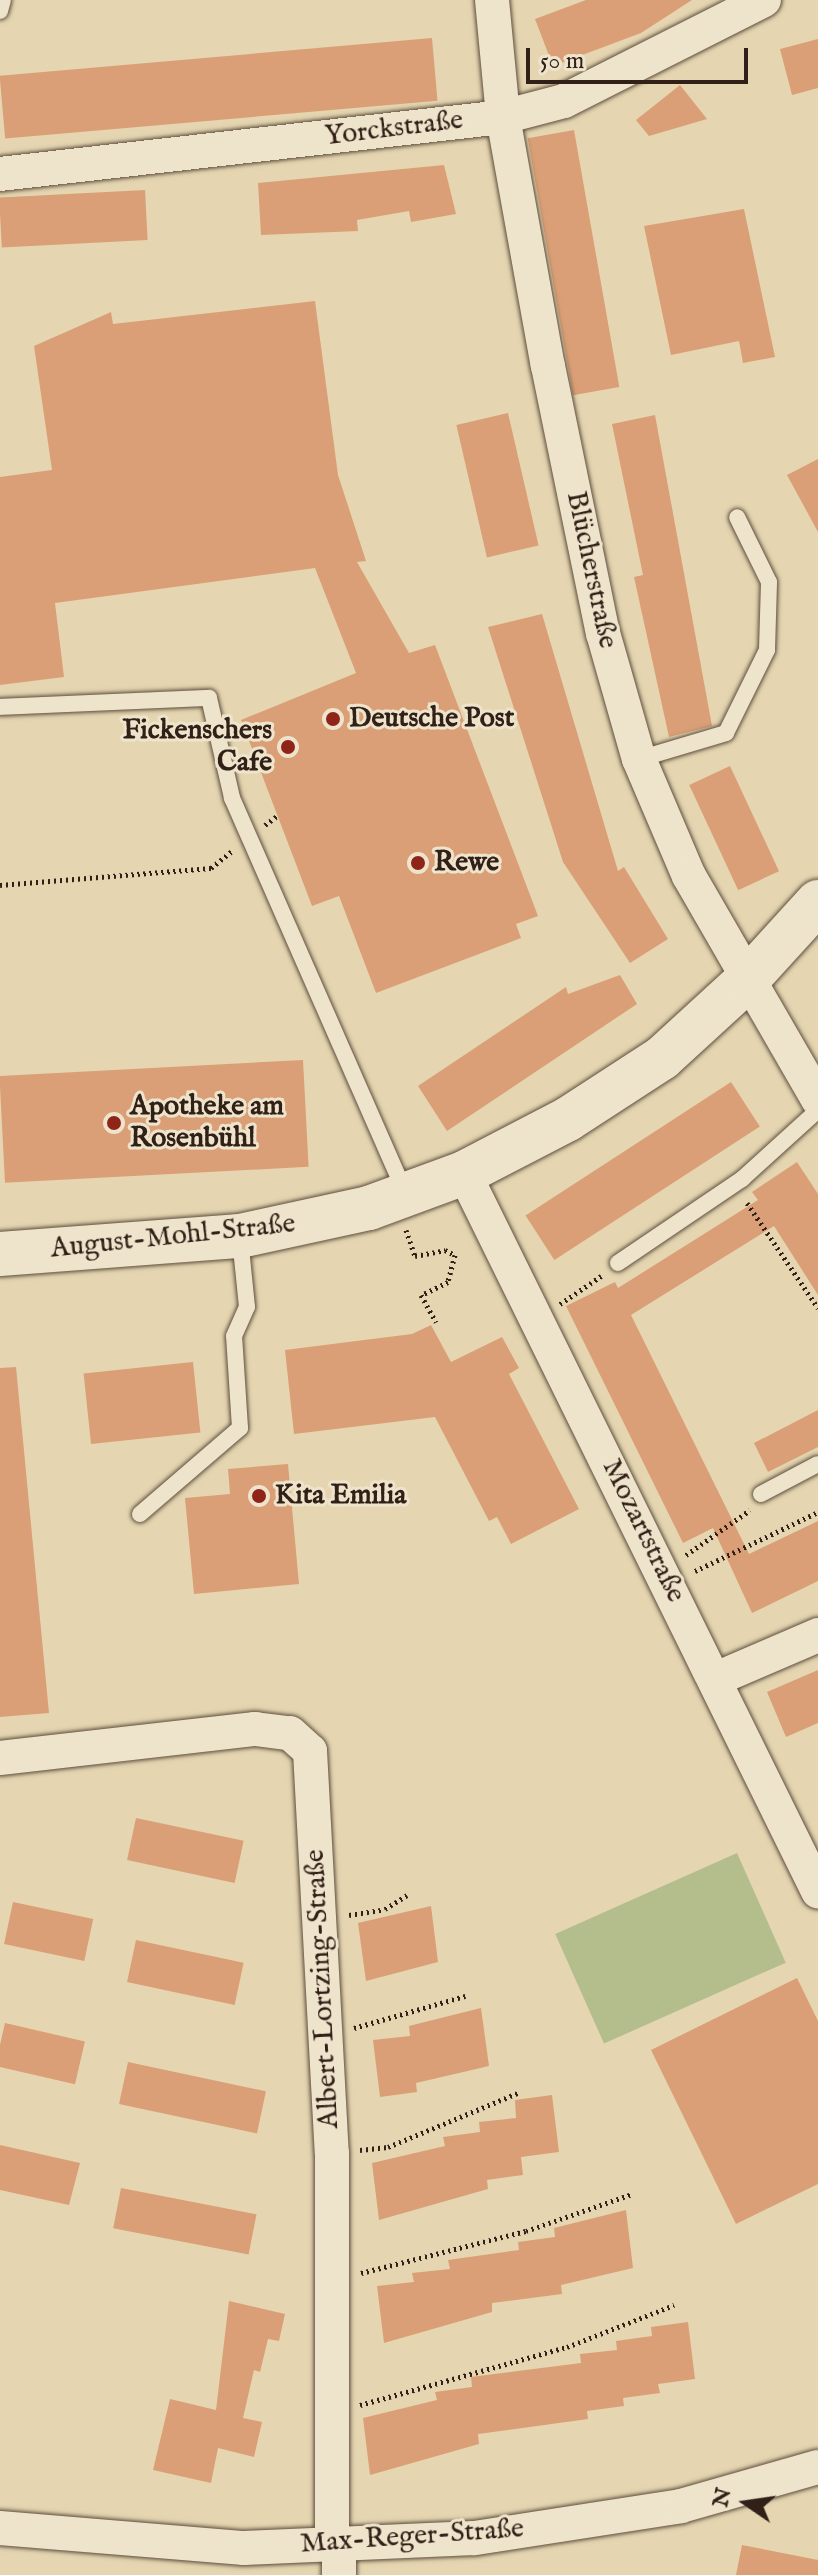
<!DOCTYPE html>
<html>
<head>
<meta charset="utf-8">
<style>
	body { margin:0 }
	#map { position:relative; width:818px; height:2575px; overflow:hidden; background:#e5d6b1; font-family:"IM FELL English",serif }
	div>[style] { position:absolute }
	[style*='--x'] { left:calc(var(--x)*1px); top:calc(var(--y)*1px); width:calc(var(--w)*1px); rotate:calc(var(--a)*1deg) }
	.green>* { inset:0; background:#b4be8c; transform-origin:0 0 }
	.building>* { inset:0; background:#da9f76; transform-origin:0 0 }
	.path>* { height:5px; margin-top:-2.5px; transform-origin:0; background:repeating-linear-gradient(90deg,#312017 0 2px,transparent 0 6px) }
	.roads { filter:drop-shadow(0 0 2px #5e4e3e) drop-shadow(0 0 2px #5e4e3e) }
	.service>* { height:16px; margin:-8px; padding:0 8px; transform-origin:8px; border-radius:8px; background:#eee4cc }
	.minor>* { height:34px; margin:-17px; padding:0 17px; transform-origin:17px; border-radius:17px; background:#eee4cc }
	.secondary>* { height:44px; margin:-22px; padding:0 22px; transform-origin:22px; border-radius:22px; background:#eee4cc }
	.dots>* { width:22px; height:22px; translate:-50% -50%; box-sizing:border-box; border:4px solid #eee4cc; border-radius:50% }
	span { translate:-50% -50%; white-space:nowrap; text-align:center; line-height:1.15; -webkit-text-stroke:6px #eee4cc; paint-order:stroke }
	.street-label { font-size:28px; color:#312017 }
	.poi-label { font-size:28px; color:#312017; font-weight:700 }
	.left { translate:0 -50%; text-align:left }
	.right { translate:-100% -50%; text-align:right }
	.north { position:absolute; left:706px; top:2463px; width:80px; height:80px; -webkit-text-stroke:6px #eee4cc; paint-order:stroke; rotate:283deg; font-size:22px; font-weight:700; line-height:32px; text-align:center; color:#312017 }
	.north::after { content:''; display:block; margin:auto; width:28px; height:36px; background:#312017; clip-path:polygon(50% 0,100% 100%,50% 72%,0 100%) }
	.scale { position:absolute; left:526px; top:48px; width:222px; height:36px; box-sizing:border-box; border:4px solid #312017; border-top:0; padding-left:10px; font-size:24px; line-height:28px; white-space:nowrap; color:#312017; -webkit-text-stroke:6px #eee4cc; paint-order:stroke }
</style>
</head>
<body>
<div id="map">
	<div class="green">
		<div style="left:737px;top:1853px;width:120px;height:199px;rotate:66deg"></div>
	</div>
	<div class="building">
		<div style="clip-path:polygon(586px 0,692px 0,641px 33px,553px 66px,535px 19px)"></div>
		<div style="left:432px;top:38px;width:63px;height:434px;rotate:85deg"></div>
		<div style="clip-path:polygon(818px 39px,818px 88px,792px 95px,780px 49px)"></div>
		<div style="clip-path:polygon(680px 85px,707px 119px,649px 136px,636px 120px)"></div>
		<div style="left:574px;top:130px;width:261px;height:47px;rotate:80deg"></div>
		<div style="clip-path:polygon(444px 165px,456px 214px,411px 222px,409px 211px,357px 220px,358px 231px,261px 235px,258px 183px)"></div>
		<div style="left:145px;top:190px;width:50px;height:146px;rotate:87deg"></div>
		<div style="clip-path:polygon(744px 209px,775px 357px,743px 363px,739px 341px,671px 355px,644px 226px)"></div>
		<div style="clip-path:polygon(315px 301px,338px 475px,366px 561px,357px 562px,409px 653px,435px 645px,538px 916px,516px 924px,521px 938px,376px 993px,339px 896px,312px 906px,241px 720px,356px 673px,315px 568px,55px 603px,64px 677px,0 685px,0 477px,52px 470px,34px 346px,111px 312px,113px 324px)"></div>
		<div style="left:508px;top:413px;width:136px;height:53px;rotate:77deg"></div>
		<div style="clip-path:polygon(655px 415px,712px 726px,669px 737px,634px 577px,643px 575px,612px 424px)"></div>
		<div style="clip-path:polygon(818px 459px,818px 532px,787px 475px)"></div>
		<div style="clip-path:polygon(542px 614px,618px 871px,624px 867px,668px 939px,630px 963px,563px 862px,488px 627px)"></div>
		<div style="left:730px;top:766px;width:116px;height:45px;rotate:65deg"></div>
		<div style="clip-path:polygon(620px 975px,637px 1004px,447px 1131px,418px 1086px,566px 987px,568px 994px)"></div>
		<div style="left:303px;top:1060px;width:107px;height:304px;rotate:87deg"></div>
		<div style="left:731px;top:1082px;width:53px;height:245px;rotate:57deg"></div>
		<div style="clip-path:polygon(797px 1162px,818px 1194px,818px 1295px,774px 1226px,631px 1315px,749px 1554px,818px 1521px,818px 1581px,752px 1613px,713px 1528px,683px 1543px,566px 1306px,615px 1282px,618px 1288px,758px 1200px,752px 1192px)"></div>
		<div style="clip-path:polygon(431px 1325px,451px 1362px,502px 1337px,519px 1368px,509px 1374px,579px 1509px,511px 1544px,497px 1517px,489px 1521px,435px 1417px,294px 1434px,285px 1350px,412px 1334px)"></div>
		<div style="left:193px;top:1362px;width:71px;height:110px;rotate:84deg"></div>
		<div style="clip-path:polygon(16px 1367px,49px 1713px,0 1717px,0 1368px)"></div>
		<div style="clip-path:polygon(818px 1410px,818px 1447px,768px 1472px,754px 1443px)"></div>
		<div style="clip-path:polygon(288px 1464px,299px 1584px,194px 1594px,185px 1498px,230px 1494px,228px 1469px)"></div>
		<div style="clip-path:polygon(818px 1670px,818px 1723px,786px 1737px,767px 1692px)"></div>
		<div style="left:136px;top:1818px;width:110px;height:43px;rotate:12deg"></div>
		<div style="left:13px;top:1902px;width:82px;height:43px;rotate:12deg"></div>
		<div style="clip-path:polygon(431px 1906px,438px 1962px,366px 1981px,358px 1923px)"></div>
		<div style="left:136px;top:1940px;width:110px;height:43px;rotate:12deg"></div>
		<div style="clip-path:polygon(797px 1978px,818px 2021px,818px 2184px,736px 2224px,651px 2050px)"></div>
		<div style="clip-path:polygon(481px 2008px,489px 2066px,416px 2083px,417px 2092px,380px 2097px,373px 2040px,410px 2036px,409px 2026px)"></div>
		<div style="left:5px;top:2023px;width:82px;height:44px;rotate:13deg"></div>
		<div style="left:128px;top:2062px;width:141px;height:43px;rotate:12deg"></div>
		<div style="clip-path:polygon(552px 2095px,559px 2152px,521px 2157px,523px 2175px,487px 2180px,488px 2189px,379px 2220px,372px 2163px,445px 2146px,443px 2137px,480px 2132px,479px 2122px,516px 2118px,515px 2100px)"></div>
		<div style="clip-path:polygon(0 2145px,80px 2163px,69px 2205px,0 2190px)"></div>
		<div style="left:121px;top:2188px;width:138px;height:41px;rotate:11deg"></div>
		<div style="clip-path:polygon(626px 2210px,633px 2268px,561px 2285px,562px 2294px,492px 2303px,492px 2312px,384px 2343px,377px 2286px,414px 2282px,412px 2273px,450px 2269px,448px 2260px,519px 2250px,518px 2242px,555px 2237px,554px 2228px)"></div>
		<div style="clip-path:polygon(229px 2301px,285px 2314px,279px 2341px,268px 2339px,260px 2372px,254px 2370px,243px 2418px,262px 2422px,254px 2457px,218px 2448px,211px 2483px,153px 2470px,170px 2399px,216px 2410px)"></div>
		<div style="clip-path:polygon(688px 2322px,695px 2379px,658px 2384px,660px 2393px,623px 2398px,624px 2406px,587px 2411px,588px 2419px,478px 2434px,479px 2444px,370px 2475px,363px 2418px,437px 2400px,435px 2392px,472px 2387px,471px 2377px,581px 2363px,580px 2354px,617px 2350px,616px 2341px,652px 2336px,651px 2327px)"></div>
		<div style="clip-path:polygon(742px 2545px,818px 2560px,818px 2575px,736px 2575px)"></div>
	</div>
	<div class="path">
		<div style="--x:265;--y:825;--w:15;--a:-37"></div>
		<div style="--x:0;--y:885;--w:212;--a:-4.6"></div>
		<div style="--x:211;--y:868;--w:27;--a:-39"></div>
		<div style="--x:747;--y:1203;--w:127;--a:55.9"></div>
		<div style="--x:406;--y:1230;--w:28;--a:71"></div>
		<div style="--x:415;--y:1256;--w:31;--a:-11"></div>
		<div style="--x:445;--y:1250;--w:11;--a:27"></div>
		<div style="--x:455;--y:1255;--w:28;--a:105"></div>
		<div style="--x:448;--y:1282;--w:30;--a:154"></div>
		<div style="--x:421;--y:1295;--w:31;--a:61"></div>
		<div style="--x:560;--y:1304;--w:50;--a:-34.3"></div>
		<div style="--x:686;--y:1555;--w:78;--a:-35.1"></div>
		<div style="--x:695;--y:1571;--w:136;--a:-25.6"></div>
		<div style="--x:349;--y:1915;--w:36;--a:-9"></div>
		<div style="--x:385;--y:1909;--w:26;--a:-32"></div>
		<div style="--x:354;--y:2028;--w:116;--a:-16.1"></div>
		<div style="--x:360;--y:2150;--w:28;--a:-6"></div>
		<div style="--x:388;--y:2147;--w:143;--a:-22.6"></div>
		<div style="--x:361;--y:2273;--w:170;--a:-14.3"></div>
		<div style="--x:526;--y:2231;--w:112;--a:-19.2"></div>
		<div style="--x:360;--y:2405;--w:215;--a:-15.7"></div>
		<div style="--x:567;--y:2347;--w:115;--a:-21.4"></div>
	</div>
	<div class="roads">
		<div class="service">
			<div style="--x:0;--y:11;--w:11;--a:-75"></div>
			<div style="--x:0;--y:707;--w:209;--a:-2.5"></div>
			<div style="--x:209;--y:698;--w:103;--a:77"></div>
			<div style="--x:232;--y:798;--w:431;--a:66.3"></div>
			<div style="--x:639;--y:759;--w:91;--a:-16.6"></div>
			<div style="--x:726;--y:733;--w:93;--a:-63.7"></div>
			<div style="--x:767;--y:650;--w:68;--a:-88.3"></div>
			<div style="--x:769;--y:582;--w:72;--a:-116.2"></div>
			<div style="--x:618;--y:1263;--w:150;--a:-34.1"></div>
			<div style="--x:742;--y:1179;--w:103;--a:-42.2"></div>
			<div style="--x:761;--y:1494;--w:64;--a:-27.8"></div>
			<div style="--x:140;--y:1514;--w:132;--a:-40.7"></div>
			<div style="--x:240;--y:1428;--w:92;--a:-93.7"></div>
			<div style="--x:234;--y:1336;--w:32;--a:-66"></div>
			<div style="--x:247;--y:1307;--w:69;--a:-95.8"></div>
		</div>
		<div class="minor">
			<div style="--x:492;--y:0;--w:118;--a:84.6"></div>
			<div style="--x:503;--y:117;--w:253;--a:79.8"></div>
			<div style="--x:548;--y:366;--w:273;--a:78.4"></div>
			<div style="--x:603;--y:633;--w:131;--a:74.1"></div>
			<div style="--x:639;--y:759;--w:127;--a:66.9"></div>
			<div style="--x:689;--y:876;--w:258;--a:60"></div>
			<div style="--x:0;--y:174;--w:506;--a:-6.47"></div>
			<div style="--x:503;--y:117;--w:63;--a:-14.7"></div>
			<div style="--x:564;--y:101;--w:224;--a:-26.8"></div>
			<div style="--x:464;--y:1173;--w:801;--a:63.76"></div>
			<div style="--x:716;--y:1679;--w:111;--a:-23.3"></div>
			<div style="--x:0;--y:1758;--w:257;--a:-6.5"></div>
			<div style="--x:255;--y:1729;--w:35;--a:7"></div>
			<div style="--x:290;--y:1733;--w:27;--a:42"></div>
			<div style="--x:310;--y:1751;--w:403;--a:86.9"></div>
			<div style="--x:332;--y:2153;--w:393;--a:90"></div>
			<div style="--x:0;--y:2528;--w:245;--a:4.7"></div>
			<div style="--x:244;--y:2548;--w:231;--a:-2.5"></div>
			<div style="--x:475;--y:2538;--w:208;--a:-8.8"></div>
			<div style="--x:681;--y:2506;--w:142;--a:-15.9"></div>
			<div style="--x:339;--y:2545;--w:30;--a:90"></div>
		</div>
		<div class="secondary">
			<div style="--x:0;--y:1254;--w:241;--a:-4.3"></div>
			<div style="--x:240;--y:1236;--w:132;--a:-12.2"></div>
			<div style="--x:369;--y:1208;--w:101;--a:-20.2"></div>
			<div style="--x:464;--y:1173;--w:117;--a:-27.4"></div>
			<div style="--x:568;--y:1119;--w:112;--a:-33"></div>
			<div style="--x:662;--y:1058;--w:114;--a:-42.5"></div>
			<div style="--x:746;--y:981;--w:107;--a:-47.7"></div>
		</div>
	</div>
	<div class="dots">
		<div style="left:333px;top:719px;background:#8f2418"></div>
		<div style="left:288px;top:747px;background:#8f2418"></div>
		<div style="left:418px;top:863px;background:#8f2418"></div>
		<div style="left:114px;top:1123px;background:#8f2418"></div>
		<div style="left:259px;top:1496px;background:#8f2418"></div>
	</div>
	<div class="street-label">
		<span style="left:394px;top:129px;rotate:-7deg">Yorckstraße</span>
		<span style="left:591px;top:570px;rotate:78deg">Blücherstraße</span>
		<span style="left:173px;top:1237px;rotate:-6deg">August-Mohl-Straße</span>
		<span style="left:643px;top:1531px;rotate:64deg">Mozartstraße</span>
		<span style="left:323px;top:1989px;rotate:-93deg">Albert-Lortzing-Straße</span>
		<span style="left:412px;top:2537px;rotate:-4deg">Max-Reger-Straße</span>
	</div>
	<div class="poi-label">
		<span class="left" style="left:349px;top:719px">Deutsche Post</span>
		<span class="right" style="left:272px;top:747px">Fickenschers<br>Cafe</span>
		<span class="left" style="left:434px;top:863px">Rewe</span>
		<span class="left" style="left:130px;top:1123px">Apotheke am<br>Rosenbühl</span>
		<span class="left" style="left:275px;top:1496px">Kita Emilia</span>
	</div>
	<div class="north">N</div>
	<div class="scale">50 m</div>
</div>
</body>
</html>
